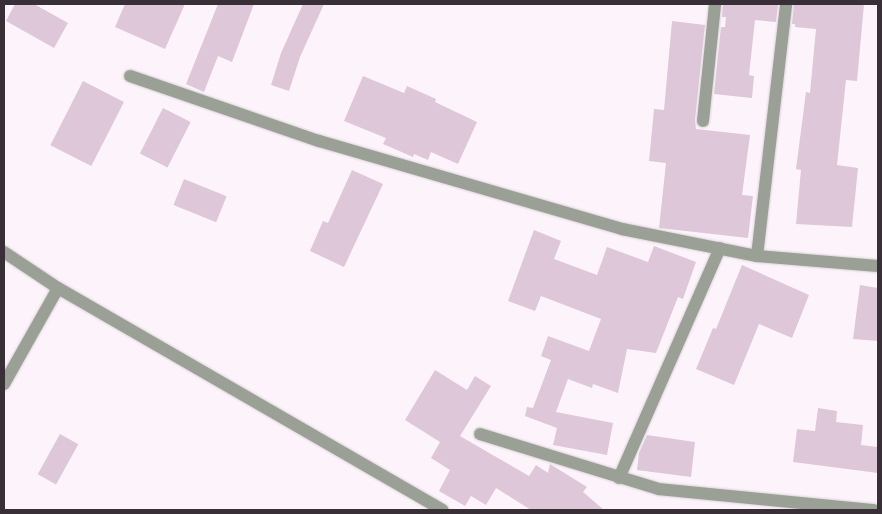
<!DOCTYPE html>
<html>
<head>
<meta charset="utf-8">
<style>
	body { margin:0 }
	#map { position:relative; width:882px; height:514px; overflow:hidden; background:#fdf4fb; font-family:"DM Sans",sans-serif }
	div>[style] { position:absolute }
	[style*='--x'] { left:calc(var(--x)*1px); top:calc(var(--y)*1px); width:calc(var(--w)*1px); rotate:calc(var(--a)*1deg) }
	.building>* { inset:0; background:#ddc7d8; transform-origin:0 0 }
	.roads { filter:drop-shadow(0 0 1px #dad1d8) drop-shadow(0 0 1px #dad1d8) }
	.minor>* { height:12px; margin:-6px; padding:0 6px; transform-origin:6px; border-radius:6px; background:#9ba096 }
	span { translate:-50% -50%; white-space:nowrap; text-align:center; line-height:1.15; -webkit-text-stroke:4px #fff; paint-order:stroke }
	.frame { position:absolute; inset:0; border:5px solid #383036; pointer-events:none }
</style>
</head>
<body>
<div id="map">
	<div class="building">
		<div style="clip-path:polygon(15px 4px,34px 4px,68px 23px,54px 48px,6px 21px)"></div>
		<div style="clip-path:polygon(125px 4px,185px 4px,165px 49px,115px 27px)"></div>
		<div style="clip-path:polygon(218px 4px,254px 4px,232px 62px,218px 56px,204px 92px,186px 84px)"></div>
		<div style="clip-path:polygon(303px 4px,324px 4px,300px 57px,289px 91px,271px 85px,281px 53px)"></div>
		<div style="clip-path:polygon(723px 4px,778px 4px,776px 22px,755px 20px,749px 75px,754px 76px,752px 98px,714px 94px,721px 27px,725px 27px,726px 17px,722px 17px)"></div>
		<div style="clip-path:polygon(794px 4px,864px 4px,857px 81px,846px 80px,837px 165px,858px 168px,852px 227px,796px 224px,801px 170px,796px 169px,806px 92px,810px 93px,816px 29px,795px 27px,795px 24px,792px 24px)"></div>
		<div style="clip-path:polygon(672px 21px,705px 25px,695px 120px,696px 129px,750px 135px,742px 195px,753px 196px,748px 238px,659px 228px,666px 163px,649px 161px,654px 109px,664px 110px)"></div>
		<div style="clip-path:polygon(363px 76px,404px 93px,407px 86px,436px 99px,435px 102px,477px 122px,458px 164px,431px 152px,428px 160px,414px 154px,413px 157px,383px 144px,386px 138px,344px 121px)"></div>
		<div style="left:83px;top:81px;width:46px;height:72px;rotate:27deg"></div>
		<div style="left:163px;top:108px;width:31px;height:51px;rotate:27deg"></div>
		<div style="clip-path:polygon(352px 170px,383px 184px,344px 267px,310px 251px,323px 221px,328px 223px)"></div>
		<div style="left:184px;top:179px;width:46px;height:28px;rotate:22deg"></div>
		<div style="clip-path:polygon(534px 230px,561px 241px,554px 259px,597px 275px,607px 247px,648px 262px,654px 246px,696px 262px,683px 299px,678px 297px,656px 353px,627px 349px,618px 393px,593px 384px,592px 388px,568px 379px,556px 412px,613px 423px,607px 455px,553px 445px,557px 428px,525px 416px,527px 407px,533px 408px,551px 360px,541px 356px,548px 336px,589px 351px,601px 319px,541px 296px,535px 311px,508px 301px)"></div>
		<div style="clip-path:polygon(742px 265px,809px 295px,792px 338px,759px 324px,734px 385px,696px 369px,713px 328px,716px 329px)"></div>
		<div style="clip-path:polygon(860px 285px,878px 288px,878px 341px,853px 339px)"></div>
		<div style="clip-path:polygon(435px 370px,467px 390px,475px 376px,491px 386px,460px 436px,529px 476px,536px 465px,548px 473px,550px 464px,587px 487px,583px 492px,604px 510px,531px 510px,496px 488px,486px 505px,471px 496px,465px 506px,439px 491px,450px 470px,431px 458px,440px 442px,405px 420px)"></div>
		<div style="clip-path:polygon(818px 408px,837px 411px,836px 422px,863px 425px,861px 445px,878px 447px,878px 473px,793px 462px,797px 429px,815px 431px)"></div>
		<div style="left:60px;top:434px;width:21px;height:46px;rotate:29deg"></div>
		<div style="clip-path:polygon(647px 435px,695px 442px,691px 477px,637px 470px,639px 453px)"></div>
	</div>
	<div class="roads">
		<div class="minor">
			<div style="--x:130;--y:76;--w:200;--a:19"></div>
			<div style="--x:319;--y:141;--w:316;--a:16.2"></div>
			<div style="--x:622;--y:229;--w:138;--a:11.3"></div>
			<div style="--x:757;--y:256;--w:121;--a:4.7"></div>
			<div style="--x:703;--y:121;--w:118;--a:-84.1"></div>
			<div style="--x:4;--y:252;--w:65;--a:33.7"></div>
			<div style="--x:58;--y:288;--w:444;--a:30"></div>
			<div style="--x:757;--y:256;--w:254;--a:-83.4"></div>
			<div style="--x:4;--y:384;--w:110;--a:-60.6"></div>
			<div style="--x:480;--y:434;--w:187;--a:17.1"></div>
			<div style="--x:659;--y:489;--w:216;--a:5.6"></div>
			<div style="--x:619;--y:478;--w:251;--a:-66.3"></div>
		</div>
	</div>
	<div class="frame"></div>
</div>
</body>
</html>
